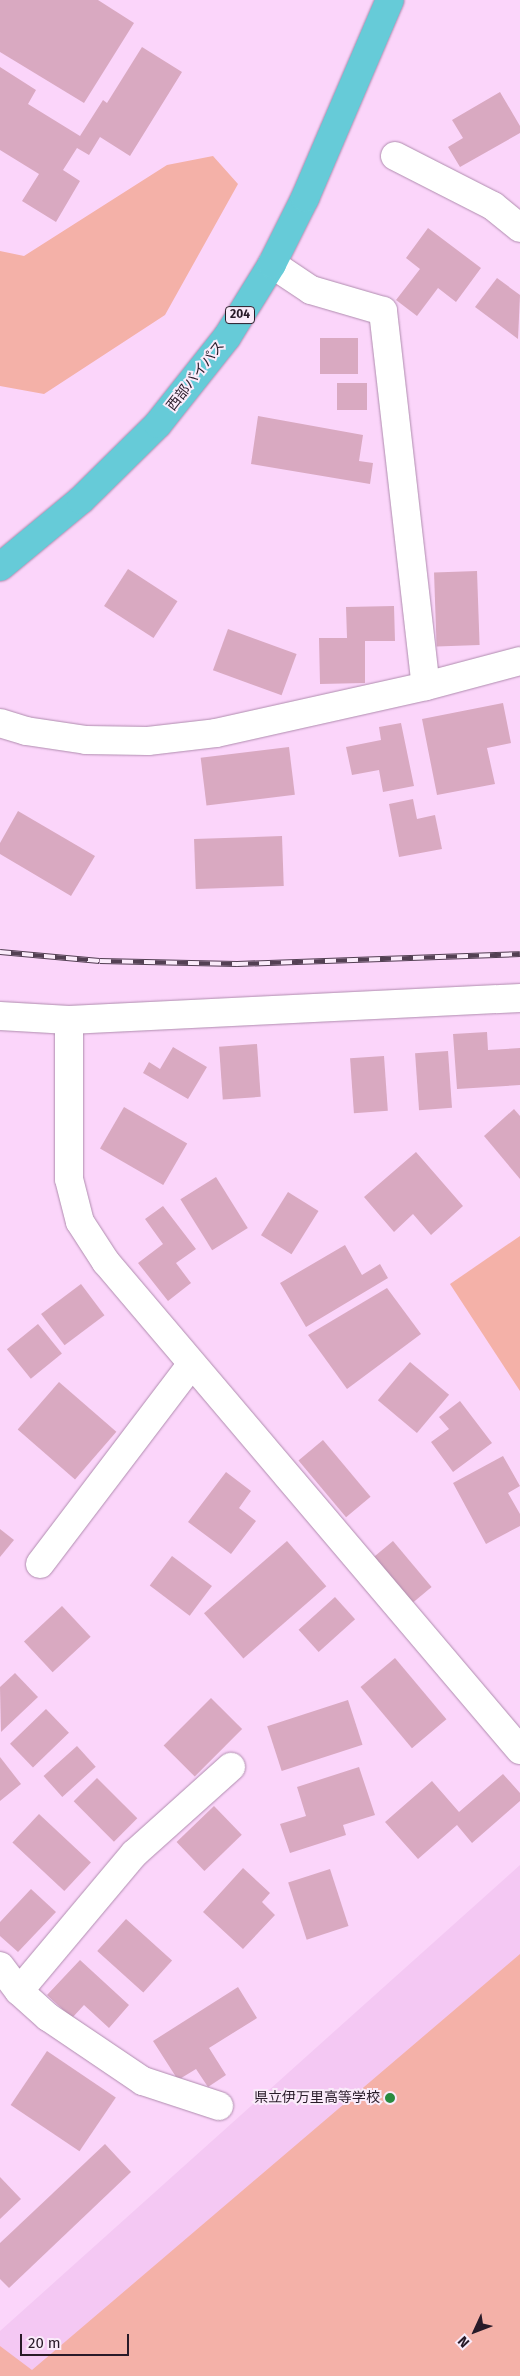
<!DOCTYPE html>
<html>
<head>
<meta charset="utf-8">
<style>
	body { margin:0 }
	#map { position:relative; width:520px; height:2376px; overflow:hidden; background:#fbd5fa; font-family:"Fira Sans","Noto Sans JP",sans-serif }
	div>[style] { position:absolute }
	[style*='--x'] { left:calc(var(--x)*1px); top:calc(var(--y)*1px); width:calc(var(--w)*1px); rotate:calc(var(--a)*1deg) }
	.built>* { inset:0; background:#f4c8f3 }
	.green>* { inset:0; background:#f4b1a8 }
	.building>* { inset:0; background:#d9a9c1; transform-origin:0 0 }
	.roads { filter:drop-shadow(0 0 1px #af8cae) drop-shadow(0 0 1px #af8cae) }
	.minor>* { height:28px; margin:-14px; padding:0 14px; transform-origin:14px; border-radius:14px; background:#fff }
	.highway>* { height:28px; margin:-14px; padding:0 14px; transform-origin:14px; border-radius:14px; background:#66cbd8 }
	.rail>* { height:5.5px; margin-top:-2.75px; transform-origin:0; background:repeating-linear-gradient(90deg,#faebfa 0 11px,#534053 0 22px); box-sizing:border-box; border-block:1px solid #534053 }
	.dots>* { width:14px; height:14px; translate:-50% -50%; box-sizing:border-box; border:2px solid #faebfa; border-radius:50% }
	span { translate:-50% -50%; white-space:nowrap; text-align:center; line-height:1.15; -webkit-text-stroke:4px #faebfa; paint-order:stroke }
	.shield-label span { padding:1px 4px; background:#faebfa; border:1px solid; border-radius:4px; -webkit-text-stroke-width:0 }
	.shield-label { font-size:12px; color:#281a28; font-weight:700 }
	.street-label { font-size:14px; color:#281a28 }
	.poi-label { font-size:14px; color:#281a28 }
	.right { translate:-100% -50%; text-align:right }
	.north { position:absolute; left:450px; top:2306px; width:50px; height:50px; -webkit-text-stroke:4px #faebfa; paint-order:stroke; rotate:227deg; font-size:14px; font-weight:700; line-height:20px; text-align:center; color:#281a28 }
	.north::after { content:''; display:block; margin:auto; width:18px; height:22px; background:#281a28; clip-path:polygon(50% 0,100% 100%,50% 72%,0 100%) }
	.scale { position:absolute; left:20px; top:2334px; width:109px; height:22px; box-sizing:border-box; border:2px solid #281a28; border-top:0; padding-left:6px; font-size:15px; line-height:18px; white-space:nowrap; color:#281a28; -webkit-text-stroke:4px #faebfa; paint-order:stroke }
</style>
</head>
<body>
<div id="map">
	<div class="built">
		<div style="clip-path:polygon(520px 1865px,520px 2376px,8px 2376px,0 2359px,0 2331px)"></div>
	</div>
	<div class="green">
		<div style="clip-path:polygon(213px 156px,238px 184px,165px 315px,44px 394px,0 386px,0 251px,24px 256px,167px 165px)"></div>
		<div style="clip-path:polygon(520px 1236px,520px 1391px,450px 1284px)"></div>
		<div style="clip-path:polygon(520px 1954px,520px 2376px,0 2376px,0 2346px,32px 2370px)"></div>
	</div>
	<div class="building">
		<div style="clip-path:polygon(0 0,98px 0,134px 23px,84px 103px,0 52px)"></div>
		<div style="clip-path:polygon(142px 47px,182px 72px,130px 156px,100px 137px,89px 155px,77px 148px,63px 170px,80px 181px,56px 222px,22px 201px,39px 174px,0 150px,0 67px,36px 90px,28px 104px,80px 136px,103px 100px,107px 103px)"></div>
		<div style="clip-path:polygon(500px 92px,520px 126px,520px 133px,460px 167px,448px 147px,463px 138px,452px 120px)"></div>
		<div style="clip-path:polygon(428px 228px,481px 268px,456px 302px,438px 288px,417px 316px,396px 300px,420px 269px,406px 258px)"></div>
		<div style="clip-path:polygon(497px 278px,520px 295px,518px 339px,475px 307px)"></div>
		<div style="left:320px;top:338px;width:38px;height:36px"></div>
		<div style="left:337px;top:383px;width:30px;height:27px"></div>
		<div style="clip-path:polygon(258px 416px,363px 435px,359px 461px,373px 463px,370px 484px,251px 464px)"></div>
		<div style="left:128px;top:569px;width:59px;height:44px;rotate:33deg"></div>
		<div style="left:477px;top:571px;width:74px;height:43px;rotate:88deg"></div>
		<div style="clip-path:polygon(394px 606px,395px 641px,365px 641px,365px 683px,320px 684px,319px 638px,347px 638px,346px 607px)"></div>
		<div style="left:228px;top:629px;width:73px;height:44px;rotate:20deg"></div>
		<div style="clip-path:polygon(503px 703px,511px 743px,487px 748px,495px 784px,437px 795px,422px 719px)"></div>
		<div style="clip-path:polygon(401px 723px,414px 786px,383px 792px,379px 770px,352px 775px,346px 747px,381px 740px,379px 727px)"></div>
		<div style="left:289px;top:747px;width:48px;height:89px;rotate:83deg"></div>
		<div style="clip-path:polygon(413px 799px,417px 819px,435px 815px,442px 849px,399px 857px,389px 804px)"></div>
		<div style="clip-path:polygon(18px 811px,95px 856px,71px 896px,0 854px,0 843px)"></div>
		<div style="left:282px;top:836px;width:50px;height:88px;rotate:88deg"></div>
		<div style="clip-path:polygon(487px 1032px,488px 1050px,520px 1048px,520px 1085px,457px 1089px,453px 1034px)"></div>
		<div style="left:257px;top:1044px;width:53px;height:38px;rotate:86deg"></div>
		<div style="clip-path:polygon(173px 1047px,207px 1067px,188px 1099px,143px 1073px,149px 1062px,160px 1069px)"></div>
		<div style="left:448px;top:1051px;width:57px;height:33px;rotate:86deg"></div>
		<div style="left:384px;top:1056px;width:55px;height:34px;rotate:86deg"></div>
		<div style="left:124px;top:1107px;width:73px;height:48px;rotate:30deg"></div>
		<div style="clip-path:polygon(514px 1109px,520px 1116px,520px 1179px,484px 1136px)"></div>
		<div style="clip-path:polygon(416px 1152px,463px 1206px,431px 1235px,413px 1214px,394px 1232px,364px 1197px)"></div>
		<div style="left:216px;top:1177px;width:60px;height:42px;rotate:58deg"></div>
		<div style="left:288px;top:1192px;width:36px;height:51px;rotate:32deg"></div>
		<div style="clip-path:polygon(163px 1206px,196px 1249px,176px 1263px,191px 1283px,168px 1301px,138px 1263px,163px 1244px,145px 1219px)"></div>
		<div style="clip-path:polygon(345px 1245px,362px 1275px,380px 1264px,388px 1278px,306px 1327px,280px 1283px)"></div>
		<div style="left:81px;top:1284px;width:39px;height:50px;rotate:53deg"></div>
		<div style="clip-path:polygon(387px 1288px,421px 1334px,347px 1389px,308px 1335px)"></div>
		<div style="left:38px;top:1324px;width:38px;height:40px;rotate:51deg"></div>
		<div style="left:410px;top:1362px;width:51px;height:50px;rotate:40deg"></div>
		<div style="left:59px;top:1382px;width:76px;height:63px;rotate:41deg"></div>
		<div style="clip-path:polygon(460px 1401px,492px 1443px,453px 1472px,431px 1442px,449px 1429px,439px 1417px)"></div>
		<div style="left:323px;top:1440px;width:74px;height:32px;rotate:50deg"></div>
		<div style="clip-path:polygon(503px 1456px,520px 1486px,508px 1493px,520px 1514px,520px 1526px,486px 1544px,453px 1483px)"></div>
		<div style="clip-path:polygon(226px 1472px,251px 1491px,239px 1508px,256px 1521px,231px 1554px,188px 1522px)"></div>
		<div style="clip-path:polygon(0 1529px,14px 1540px,0 1557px)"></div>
		<div style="left:287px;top:1541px;width:60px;height:110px;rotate:49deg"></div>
		<div style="left:393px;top:1541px;width:60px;height:27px;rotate:50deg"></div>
		<div style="left:172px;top:1556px;width:50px;height:37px;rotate:37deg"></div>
		<div style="left:335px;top:1597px;width:30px;height:49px;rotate:48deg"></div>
		<div style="left:62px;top:1606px;width:42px;height:52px;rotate:47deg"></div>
		<div style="left:395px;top:1658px;width:80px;height:45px;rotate:50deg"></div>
		<div style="clip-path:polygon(15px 1673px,38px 1697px,1px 1732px,0 1687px)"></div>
		<div style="left:211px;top:1698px;width:44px;height:67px;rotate:45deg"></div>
		<div style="left:348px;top:1700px;width:47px;height:85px;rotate:72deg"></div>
		<div style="left:46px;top:1709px;width:33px;height:50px;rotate:46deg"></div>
		<div style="left:77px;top:1746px;width:28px;height:45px;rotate:48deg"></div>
		<div style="clip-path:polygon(0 1757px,21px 1784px,0 1801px)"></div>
		<div style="clip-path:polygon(359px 1767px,375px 1815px,343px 1825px,346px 1835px,290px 1853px,280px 1824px,306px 1816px,297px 1787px)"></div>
		<div style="clip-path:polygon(503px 1774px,520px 1793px,520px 1801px,472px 1843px,457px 1825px,418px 1859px,385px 1822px,432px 1781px,459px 1812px)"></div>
		<div style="left:97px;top:1778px;width:57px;height:33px;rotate:45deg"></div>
		<div style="left:214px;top:1806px;width:40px;height:52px;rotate:46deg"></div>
		<div style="left:39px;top:1814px;width:71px;height:39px;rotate:43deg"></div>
		<div style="clip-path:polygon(243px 1868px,270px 1893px,262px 1902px,275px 1915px,243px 1949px,203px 1912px)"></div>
		<div style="left:330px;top:1869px;width:60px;height:44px;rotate:72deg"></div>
		<div style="clip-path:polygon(31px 1889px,56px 1912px,18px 1952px,0 1936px,0 1922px)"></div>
		<div style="left:126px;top:1919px;width:62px;height:43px;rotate:42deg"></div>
		<div style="clip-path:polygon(80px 1960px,129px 2005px,109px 2028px,84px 2005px,72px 2018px,47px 1995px)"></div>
		<div style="clip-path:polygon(238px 1987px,257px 2018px,209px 2048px,226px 2075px,208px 2087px,196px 2069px,178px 2080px,153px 2041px)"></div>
		<div style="left:47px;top:2051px;width:83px;height:65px;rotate:34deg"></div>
		<div style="clip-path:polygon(105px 2144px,131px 2172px,9px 2288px,0 2279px,0 2243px)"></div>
		<div style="clip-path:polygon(0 2177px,21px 2199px,0 2219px)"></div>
	</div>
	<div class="roads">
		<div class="minor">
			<div style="--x:395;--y:156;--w:110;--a:27"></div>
			<div style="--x:493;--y:206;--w:35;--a:39"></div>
			<div style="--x:272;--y:264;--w:47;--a:33.7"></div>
			<div style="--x:311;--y:290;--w:75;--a:16.3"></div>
			<div style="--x:383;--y:311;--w:377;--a:83.5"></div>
			<div style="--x:0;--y:723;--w:27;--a:17"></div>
			<div style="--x:26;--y:731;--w:61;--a:8.5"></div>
			<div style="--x:86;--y:740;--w:62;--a:0.9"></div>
			<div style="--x:148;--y:741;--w:68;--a:-6.7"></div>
			<div style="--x:216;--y:733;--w:215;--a:-12.6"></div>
			<div style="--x:426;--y:686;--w:97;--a:-14.9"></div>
			<div style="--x:0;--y:1016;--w:69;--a:3.3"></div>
			<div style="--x:69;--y:1020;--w:452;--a:-2.8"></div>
			<div style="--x:69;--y:1020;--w:159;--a:90"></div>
			<div style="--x:69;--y:1179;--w:44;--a:75.7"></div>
			<div style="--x:80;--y:1222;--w:48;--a:57"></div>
			<div style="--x:106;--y:1262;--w:640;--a:49.69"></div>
			<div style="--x:40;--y:1564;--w:251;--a:-52.8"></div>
			<div style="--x:0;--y:1966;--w:31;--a:53"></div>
			<div style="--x:19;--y:1991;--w:39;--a:42"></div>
			<div style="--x:48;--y:2017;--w:115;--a:34"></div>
			<div style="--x:143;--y:2081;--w:80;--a:18.2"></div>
			<div style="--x:19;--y:1991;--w:180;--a:-50"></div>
			<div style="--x:135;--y:1853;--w:129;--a:-41.9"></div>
		</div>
		<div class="highway">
			<div style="--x:0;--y:567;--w:105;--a:-39.6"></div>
			<div style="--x:81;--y:500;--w:108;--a:-44.6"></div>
			<div style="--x:158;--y:424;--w:111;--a:-51.6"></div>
			<div style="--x:227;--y:337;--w:86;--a:-58.3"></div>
			<div style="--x:272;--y:264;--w:74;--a:-63.4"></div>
			<div style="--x:305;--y:198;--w:215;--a:-66.8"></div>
		</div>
	</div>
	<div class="rail">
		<div style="--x:0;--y:952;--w:100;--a:5.1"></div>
		<div style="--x:100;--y:961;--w:137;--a:1.3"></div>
		<div style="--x:237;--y:964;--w:283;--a:-2"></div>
	</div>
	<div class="dots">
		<div style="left:390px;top:2098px;background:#2a8b3f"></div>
	</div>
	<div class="shield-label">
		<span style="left:240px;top:315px">204</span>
	</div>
	<div class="street-label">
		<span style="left:196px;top:376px;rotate:-52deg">西部バイパス</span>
	</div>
	<div class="poi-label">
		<span class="right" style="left:380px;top:2098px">県立伊万里高等学校</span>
	</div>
	<div class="north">N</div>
	<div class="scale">20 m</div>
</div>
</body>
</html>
